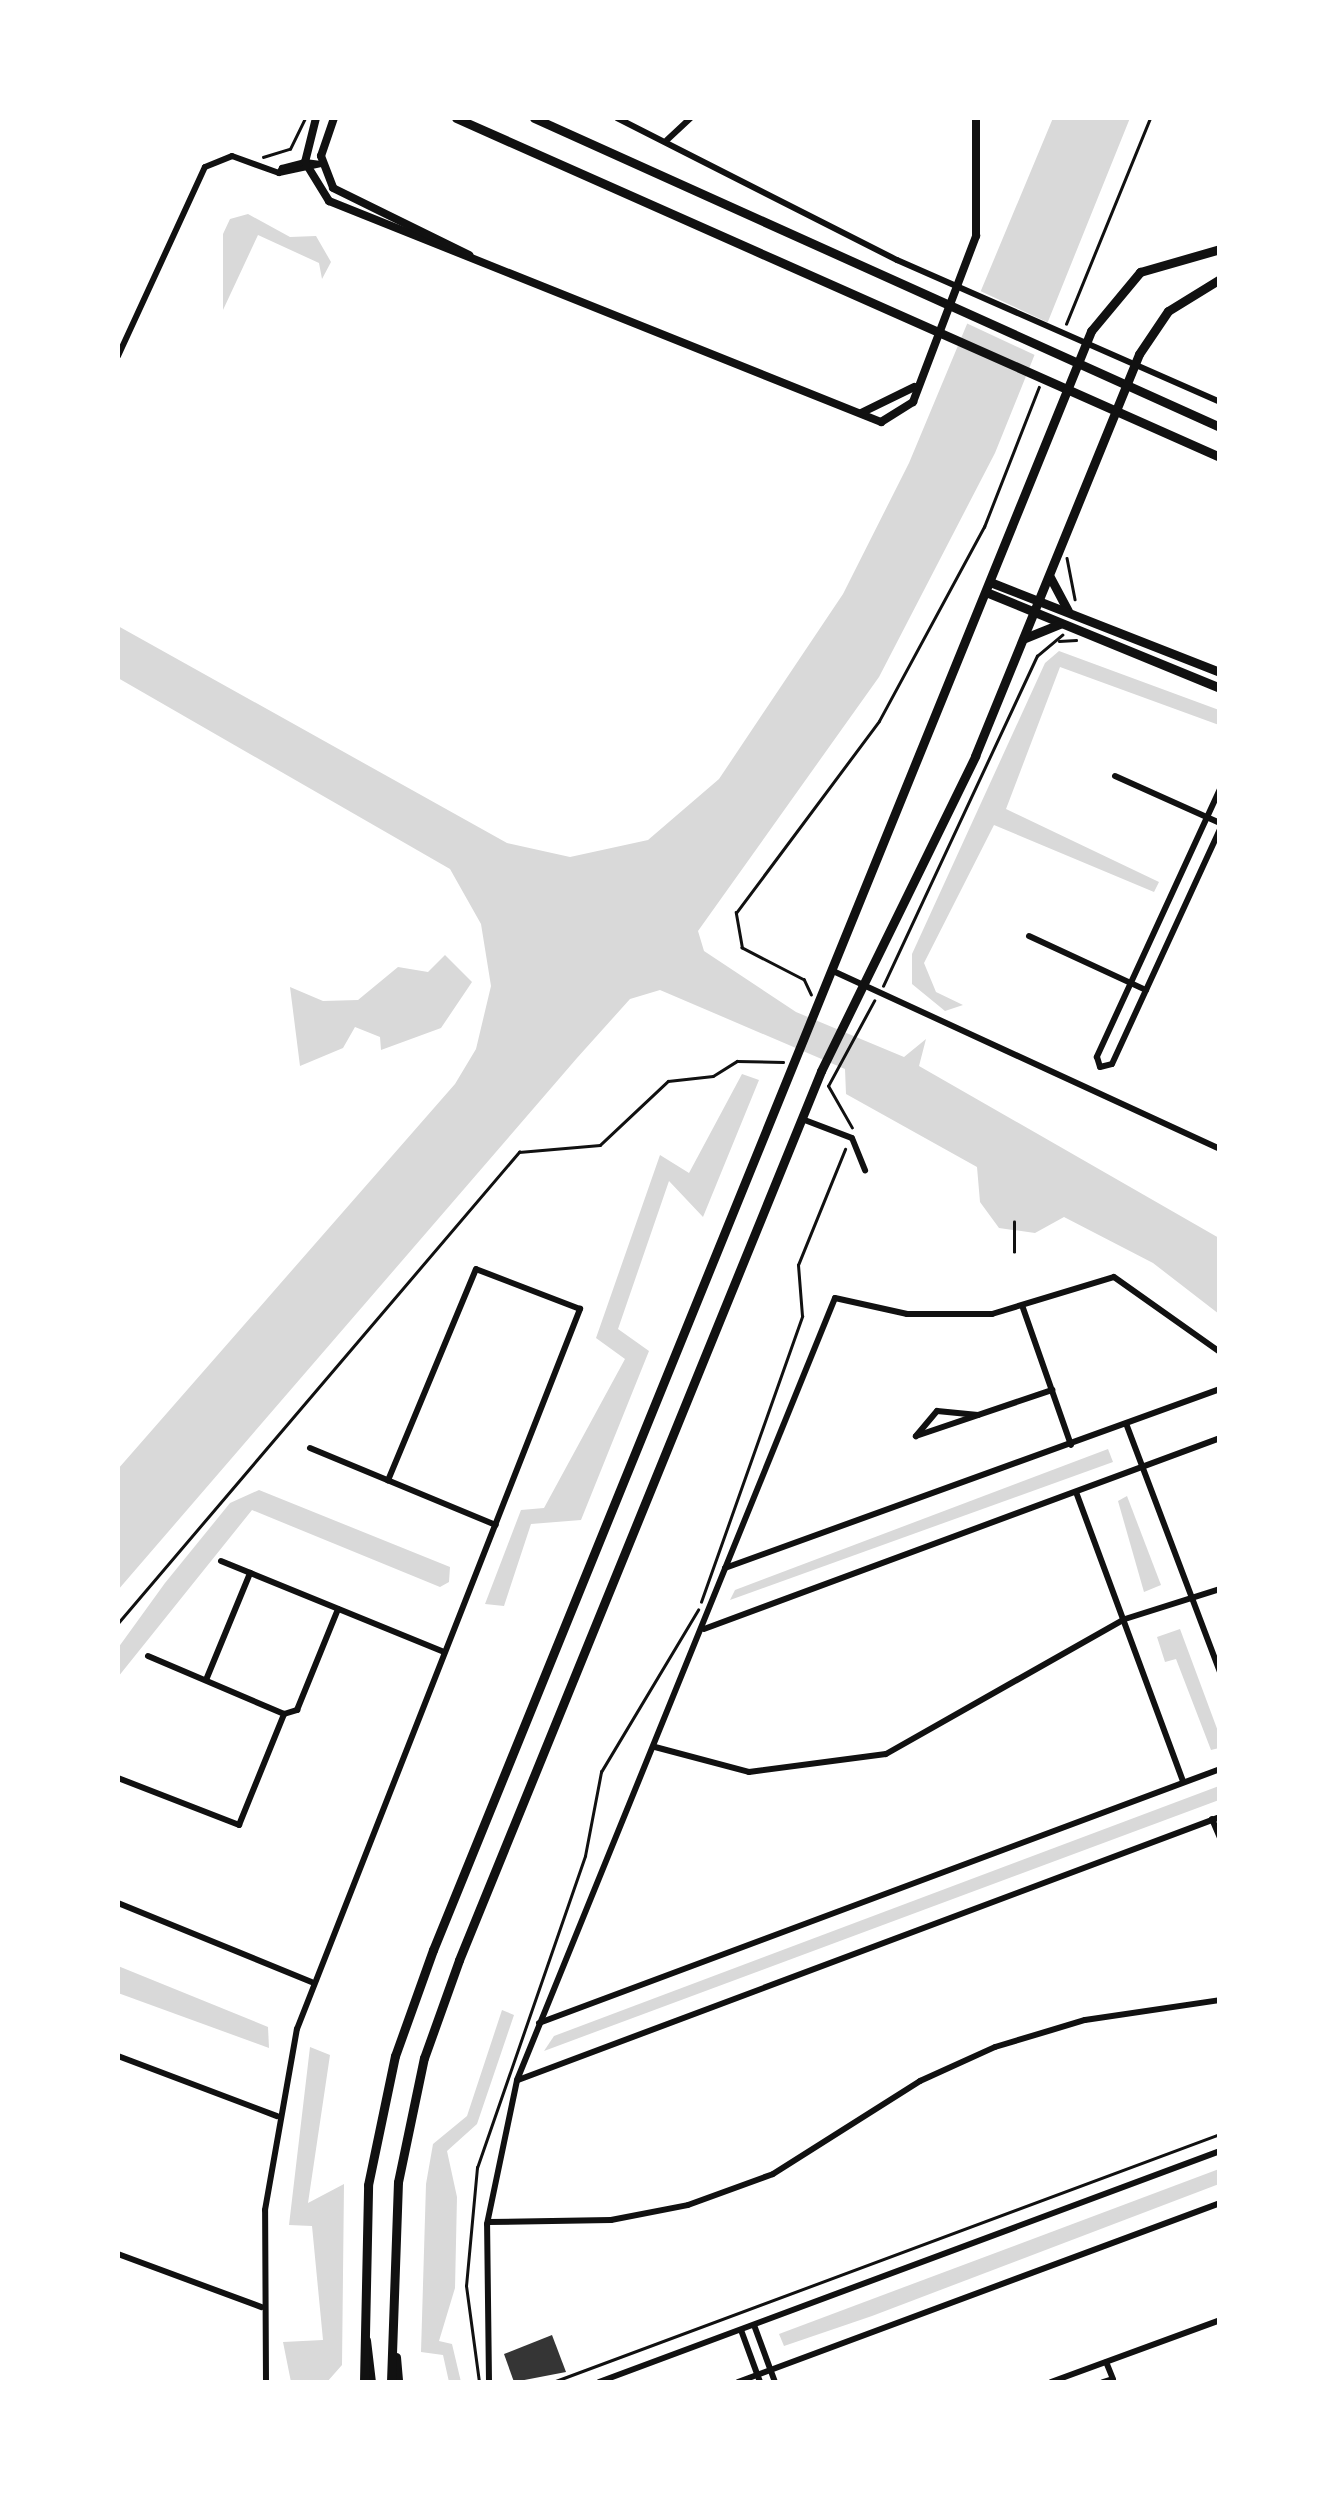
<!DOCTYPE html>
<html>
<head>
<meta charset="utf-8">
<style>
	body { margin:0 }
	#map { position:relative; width:1337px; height:2500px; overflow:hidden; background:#fff; font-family:Montserrat,sans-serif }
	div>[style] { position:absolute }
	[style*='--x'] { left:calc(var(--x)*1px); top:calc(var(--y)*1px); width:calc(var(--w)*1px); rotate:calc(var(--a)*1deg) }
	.water>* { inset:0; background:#d9d9d9 }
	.pier>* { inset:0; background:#fff; transform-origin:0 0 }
	.building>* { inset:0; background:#353535 }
	.path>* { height:2.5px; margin:-1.25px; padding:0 1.25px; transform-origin:1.25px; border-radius:1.25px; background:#111 }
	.minor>* { height:6px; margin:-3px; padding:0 3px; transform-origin:3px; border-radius:3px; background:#111 }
	.tertiary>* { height:8px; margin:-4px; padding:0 4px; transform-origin:4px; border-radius:4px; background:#111 }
	.primary>* { height:9px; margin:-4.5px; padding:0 4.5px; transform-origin:4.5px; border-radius:4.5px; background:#111 }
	span { translate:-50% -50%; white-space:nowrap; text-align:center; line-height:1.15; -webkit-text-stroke:8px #fff; paint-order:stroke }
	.frame { position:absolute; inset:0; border:120px solid #fff; pointer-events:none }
</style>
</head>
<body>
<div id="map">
	<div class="water">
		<div style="clip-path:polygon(1053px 118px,1130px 118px,995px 453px,879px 677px,698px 931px,704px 951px,796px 1012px,904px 1057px,926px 1039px,919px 1066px,1219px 1238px,1219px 1314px,1153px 1263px,1064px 1217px,1035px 1233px,999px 1228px,980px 1202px,977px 1167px,846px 1094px,845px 1069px,660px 990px,630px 999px,577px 1058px,118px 1590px,118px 1469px,455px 1084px,476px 1049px,491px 986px,481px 924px,450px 869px,118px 678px,118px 626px,507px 843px,570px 857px,648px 840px,719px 779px,843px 594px,909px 463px)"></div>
		<div style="clip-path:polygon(248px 214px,290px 237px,316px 236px,331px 262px,322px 279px,319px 263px,258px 235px,223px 310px,223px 234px,230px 219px)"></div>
		<div style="clip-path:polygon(1059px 651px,1219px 710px,1219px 725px,1060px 667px,1006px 809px,1159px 882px,1154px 892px,994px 825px,924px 963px,936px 992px,963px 1005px,945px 1011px,912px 984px,912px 954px,1045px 663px)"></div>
		<div style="clip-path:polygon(445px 955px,472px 982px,441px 1028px,381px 1050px,380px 1037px,355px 1027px,343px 1048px,300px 1066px,290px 987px,323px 1001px,358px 1000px,398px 967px,428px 972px)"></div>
		<div style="clip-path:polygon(742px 1074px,759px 1080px,703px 1217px,669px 1181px,618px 1329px,649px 1351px,581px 1520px,531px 1524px,504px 1606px,485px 1604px,521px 1510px,544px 1508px,625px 1359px,596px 1338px,660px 1155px,689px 1173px)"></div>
		<div style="clip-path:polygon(1108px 1449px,1113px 1462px,730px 1600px,735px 1590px)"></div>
		<div style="clip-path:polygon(259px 1490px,450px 1567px,449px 1582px,440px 1587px,252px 1510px,118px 1677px,118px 1648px,165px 1583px,230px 1503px)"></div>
		<div style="clip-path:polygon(1127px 1496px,1161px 1585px,1144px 1592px,1118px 1501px)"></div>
		<div style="clip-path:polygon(1180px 1629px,1219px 1734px,1219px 1748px,1211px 1750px,1176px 1659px,1165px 1662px,1157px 1637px)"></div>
		<div style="clip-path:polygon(1219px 1786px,1219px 1800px,544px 2051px,554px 2036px)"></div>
		<div style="clip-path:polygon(118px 1966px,268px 2027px,269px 2048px,118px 1993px)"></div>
		<div style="clip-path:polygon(502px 2010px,514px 2015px,477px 2124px,447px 2151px,457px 2197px,455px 2288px,439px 2341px,452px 2344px,461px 2382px,449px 2382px,443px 2355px,421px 2352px,426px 2184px,433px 2144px,467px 2116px)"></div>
		<div style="clip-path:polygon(310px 2047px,330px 2055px,308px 2203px,344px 2184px,342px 2365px,327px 2382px,291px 2382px,283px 2342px,323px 2340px,312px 2226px,289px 2225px)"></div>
		<div style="clip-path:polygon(1219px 2169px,1219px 2184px,872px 2316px,784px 2346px,779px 2334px)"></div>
	</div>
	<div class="pier">
		<div style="left:976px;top:289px;width:83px;height:35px;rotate:25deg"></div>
	</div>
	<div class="building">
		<div style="clip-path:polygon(552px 2335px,566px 2372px,514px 2382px,504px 2354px)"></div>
	</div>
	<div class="path">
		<div style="--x:263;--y:157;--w:28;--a:-17"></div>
		<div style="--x:290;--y:149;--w:34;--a:-64"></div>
		<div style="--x:1066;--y:324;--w:222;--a:-67.8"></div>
		<div style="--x:1067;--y:558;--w:42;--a:79"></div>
		<div style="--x:1059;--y:641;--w:17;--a:-3"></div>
		<div style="--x:883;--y:986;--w:364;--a:-65"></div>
		<div style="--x:1037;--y:656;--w:33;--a:-40"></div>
		<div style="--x:811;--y:995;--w:17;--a:-115"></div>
		<div style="--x:804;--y:980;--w:70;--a:-152.7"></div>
		<div style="--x:742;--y:948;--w:36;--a:-100"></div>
		<div style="--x:736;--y:913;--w:239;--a:-53.3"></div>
		<div style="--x:879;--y:721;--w:221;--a:-61.6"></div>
		<div style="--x:984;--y:527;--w:150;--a:-68.6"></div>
		<div style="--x:852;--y:1128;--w:48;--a:-119.7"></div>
		<div style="--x:828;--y:1086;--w:97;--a:-61.6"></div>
		<div style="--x:1014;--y:1252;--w:30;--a:-90"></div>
		<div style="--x:701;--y:1602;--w:303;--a:-70.5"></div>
		<div style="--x:802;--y:1316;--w:51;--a:-94.5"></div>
		<div style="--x:798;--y:1265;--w:125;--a:-67.9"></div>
		<div style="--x:118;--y:1623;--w:619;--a:-49.59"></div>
		<div style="--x:519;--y:1152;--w:81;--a:-4.9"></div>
		<div style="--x:600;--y:1145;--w:93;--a:-43.3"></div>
		<div style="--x:668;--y:1081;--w:45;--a:-6.3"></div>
		<div style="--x:713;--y:1076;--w:28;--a:-32"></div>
		<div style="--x:737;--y:1061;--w:46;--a:1.2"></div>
		<div style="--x:479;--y:2382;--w:97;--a:-97.7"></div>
		<div style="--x:466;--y:2286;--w:119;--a:-84.7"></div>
		<div style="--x:477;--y:2168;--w:330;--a:-70.9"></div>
		<div style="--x:585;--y:1856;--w:86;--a:-79.2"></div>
		<div style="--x:601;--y:1772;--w:189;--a:-59.1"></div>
		<div style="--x:553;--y:2382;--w:712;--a:-20.4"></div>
	</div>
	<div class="minor">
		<div style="--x:617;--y:118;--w:314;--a:26.9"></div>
		<div style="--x:897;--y:260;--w:353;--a:23.7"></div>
		<div style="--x:667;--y:140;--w:33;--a:-43"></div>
		<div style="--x:305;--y:162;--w:16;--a:7"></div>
		<div style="--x:321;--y:164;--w:43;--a:167.9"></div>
		<div style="--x:279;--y:173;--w:6;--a:-59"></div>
		<div style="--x:282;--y:168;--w:24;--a:-15"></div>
		<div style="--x:118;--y:356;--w:208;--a:-65.3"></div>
		<div style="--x:205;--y:167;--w:29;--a:-22"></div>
		<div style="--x:232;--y:156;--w:50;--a:19.9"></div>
		<div style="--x:1115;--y:776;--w:115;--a:24.1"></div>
		<div style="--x:1220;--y:789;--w:295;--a:114.7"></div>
		<div style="--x:1097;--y:1057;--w:10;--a:73"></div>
		<div style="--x:1100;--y:1067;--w:12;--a:-14"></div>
		<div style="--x:1112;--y:1064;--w:259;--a:-65.3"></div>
		<div style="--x:1029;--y:936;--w:129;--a:24.8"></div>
		<div style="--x:833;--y:971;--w:426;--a:24.7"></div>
		<div style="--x:802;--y:1119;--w:53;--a:20.8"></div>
		<div style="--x:852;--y:1138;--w:35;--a:68"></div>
		<div style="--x:1023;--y:1308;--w:145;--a:70.7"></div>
		<div style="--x:978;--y:1415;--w:41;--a:-174.4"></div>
		<div style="--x:937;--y:1411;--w:33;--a:130"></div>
		<div style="--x:916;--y:1436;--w:144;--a:-18.7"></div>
		<div style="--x:1127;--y:1426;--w:263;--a:69.3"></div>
		<div style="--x:310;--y:1448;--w:201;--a:22.5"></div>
		<div style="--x:1076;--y:1492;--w:308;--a:69.7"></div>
		<div style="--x:221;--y:1561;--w:241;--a:22.2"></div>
		<div style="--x:725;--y:1568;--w:526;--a:-19.88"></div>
		<div style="--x:704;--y:1629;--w:550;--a:-20.31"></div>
		<div style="--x:148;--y:1656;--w:148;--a:23.1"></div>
		<div style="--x:206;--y:1680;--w:116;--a:-67.6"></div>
		<div style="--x:284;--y:1714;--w:14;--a:-17"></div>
		<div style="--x:297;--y:1710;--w:109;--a:-67.9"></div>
		<div style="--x:655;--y:1747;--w:97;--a:14.9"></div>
		<div style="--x:749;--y:1772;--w:138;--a:-7.5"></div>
		<div style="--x:886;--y:1754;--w:274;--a:-29.5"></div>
		<div style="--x:1125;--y:1619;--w:100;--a:-17.5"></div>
		<div style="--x:118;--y:1778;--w:130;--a:21.2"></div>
		<div style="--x:239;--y:1825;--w:120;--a:-67.9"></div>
		<div style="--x:1212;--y:1819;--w:21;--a:67"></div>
		<div style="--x:118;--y:1903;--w:209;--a:22.2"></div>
		<div style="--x:539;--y:2023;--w:727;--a:-20.45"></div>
		<div style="--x:118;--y:2056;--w:170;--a:20.7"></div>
		<div style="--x:518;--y:2080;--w:750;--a:-20.54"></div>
		<div style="--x:488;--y:2222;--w:123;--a:-0.9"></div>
		<div style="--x:611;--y:2220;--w:78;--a:-11"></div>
		<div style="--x:688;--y:2205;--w:90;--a:-20"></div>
		<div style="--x:773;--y:2174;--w:174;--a:-32.3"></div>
		<div style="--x:920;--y:2081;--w:82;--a:-24.4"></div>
		<div style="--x:995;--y:2047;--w:94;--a:-16.7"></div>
		<div style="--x:1085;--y:2020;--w:136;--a:-8.4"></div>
		<div style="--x:118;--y:2254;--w:153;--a:20.3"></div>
		<div style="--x:754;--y:2325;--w:61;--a:69.8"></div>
		<div style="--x:741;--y:2330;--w:55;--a:69.9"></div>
		<div style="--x:266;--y:2382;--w:172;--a:-90.3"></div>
		<div style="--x:265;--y:2210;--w:184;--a:-80"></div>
		<div style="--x:297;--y:2029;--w:774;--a:-68.54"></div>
		<div style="--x:580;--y:1309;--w:111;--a:-159"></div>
		<div style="--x:476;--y:1269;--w:229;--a:112.6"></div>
		<div style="--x:489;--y:2382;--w:158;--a:-90.7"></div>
		<div style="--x:487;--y:2224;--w:147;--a:-78.2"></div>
		<div style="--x:517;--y:2080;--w:844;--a:-67.87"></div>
		<div style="--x:835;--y:1298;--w:74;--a:12.5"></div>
		<div style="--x:907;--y:1314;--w:85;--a:0"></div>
		<div style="--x:992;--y:1314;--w:127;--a:-16.9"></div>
		<div style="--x:1114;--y:1277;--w:130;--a:35.3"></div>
		<div style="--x:599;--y:2382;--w:663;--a:-20.4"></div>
		<div style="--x:738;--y:2382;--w:514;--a:-20.37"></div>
		<div style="--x:1051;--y:2382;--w:180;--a:-20.1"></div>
		<div style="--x:1103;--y:2382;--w:10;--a:-17"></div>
		<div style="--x:1113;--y:2379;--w:18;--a:-112"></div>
	</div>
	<div class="tertiary">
		<div style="--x:316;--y:118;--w:45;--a:104"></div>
		<div style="--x:305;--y:162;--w:46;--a:58.4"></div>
		<div style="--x:329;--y:201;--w:595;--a:21.82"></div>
		<div style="--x:881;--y:422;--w:38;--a:-32"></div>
		<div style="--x:913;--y:402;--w:178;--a:-69.2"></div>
		<div style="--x:976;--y:236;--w:118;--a:-90"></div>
		<div style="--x:334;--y:118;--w:40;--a:108.9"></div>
		<div style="--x:321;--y:156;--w:34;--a:69"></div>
		<div style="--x:333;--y:188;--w:152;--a:26.2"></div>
		<div style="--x:861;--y:413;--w:59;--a:-26.1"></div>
	</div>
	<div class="primary">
		<div style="--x:456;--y:118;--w:836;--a:23.93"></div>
		<div style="--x:534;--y:118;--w:752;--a:24.25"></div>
		<div style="--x:1050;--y:577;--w:38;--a:62"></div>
		<div style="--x:990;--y:582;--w:247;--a:21.4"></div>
		<div style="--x:986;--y:592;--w:253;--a:22.3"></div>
		<div style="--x:1025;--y:638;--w:37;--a:-22"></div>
		<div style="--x:366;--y:2340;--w:42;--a:83.2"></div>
		<div style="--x:396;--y:2357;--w:25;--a:85"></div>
		<div style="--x:364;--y:2382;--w:197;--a:-88.8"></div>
		<div style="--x:368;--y:2185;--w:132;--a:-78.2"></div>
		<div style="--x:395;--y:2056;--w:113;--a:-70.3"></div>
		<div style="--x:433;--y:1950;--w:1748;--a:-67.88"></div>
		<div style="--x:1091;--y:331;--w:77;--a:-50.3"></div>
		<div style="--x:1140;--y:272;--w:83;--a:-16"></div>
		<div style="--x:391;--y:2382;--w:200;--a:-88"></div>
		<div style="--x:398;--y:2182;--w:127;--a:-78.2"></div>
		<div style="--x:424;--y:2058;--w:104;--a:-70.3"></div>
		<div style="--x:459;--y:1960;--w:960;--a:-67.84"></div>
		<div style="--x:821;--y:1071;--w:351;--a:-63.9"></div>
		<div style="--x:975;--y:756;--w:434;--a:-67.8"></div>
		<div style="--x:1139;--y:354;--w:52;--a:-56"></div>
		<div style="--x:1168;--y:311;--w:61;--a:-31.6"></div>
	</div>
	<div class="frame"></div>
</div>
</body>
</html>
